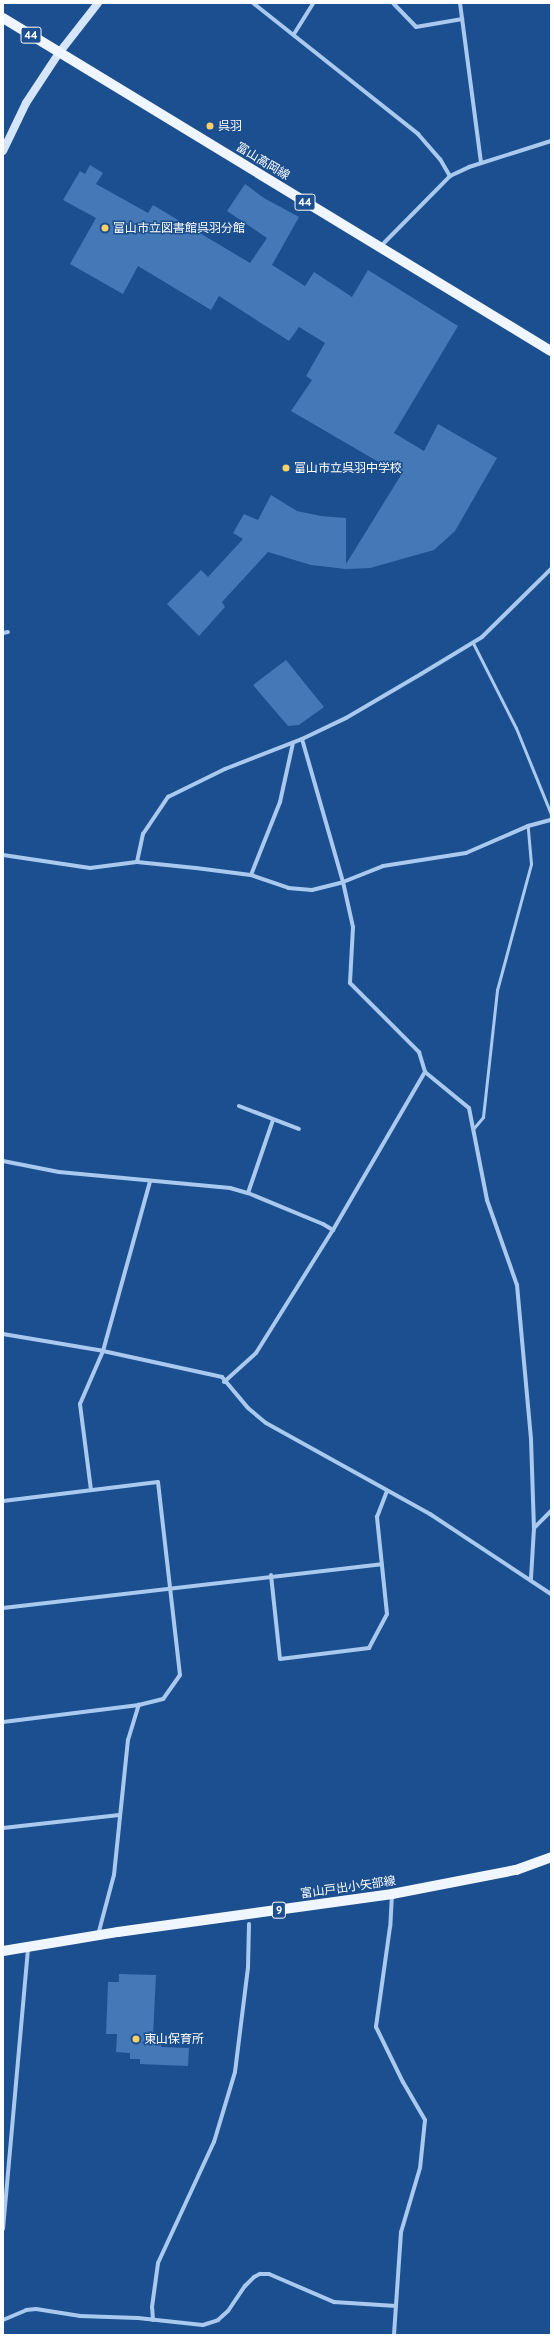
<!DOCTYPE html>
<html>
<head>
<meta charset="utf-8">
<style>
	body { margin:0 }
	#map { position:relative; width:554px; height:2338px; overflow:hidden; background:#1b4f8f; font-family:Quicksand,"Noto Sans JP",sans-serif }
	div>[style] { position:absolute }
	[style*='--x'] { left:calc(var(--x)*1px); top:calc(var(--y)*1px); width:calc(var(--w)*1px); rotate:calc(var(--a)*1deg) }
	.building>* { inset:0; background:#4478b7 }
	.lane>* { height:3px; margin:-1.5px; padding:0 1.5px; transform-origin:1.5px; border-radius:1.5px; background:#a9c9ee }
	.street>* { height:4px; margin:-2px; padding:0 2px; transform-origin:2px; border-radius:2px; background:#a9c9ee }
	.secondary>* { height:8px; margin:-4px; padding:0 4px; transform-origin:4px; border-radius:4px; background:#d6e6fa }
	.primary>* { height:10px; margin:-5px; padding:0 5px; transform-origin:5px; border-radius:5px; background:#f0f6ff }
	.dots>* { width:11px; height:11px; translate:-50% -50%; box-sizing:border-box; border:2px solid #1b4f8f; border-radius:50% }
	span { translate:-50% -50%; white-space:nowrap; text-align:center; line-height:1.15; -webkit-text-stroke:3px #1b4f8f; paint-order:stroke }
	.shield-label span { padding:1px 3px; background:#1b4f8f; border:1px solid; border-radius:3px; -webkit-text-stroke-width:0 }
	.shield-label { font-size:11px; color:#fff; font-weight:700 }
	.poi-label { font-size:12px; color:#fff }
	.left { translate:0 -50%; text-align:left }
	.street-label { font-size:12px; color:#fff }
	.frame { position:absolute; inset:0; border:4px solid #fff; pointer-events:none }
</style>
</head>
<body>
<div id="map">
	<div class="building">
		<div style="clip-path:polygon(90px 165px,103px 173px,96px 184px,148px 213px,153px 205px,250px 263px,267px 238px,227px 211px,245px 184px,264px 198px,299px 217px,272px 265px,305px 286px,314px 272px,352px 297px,368px 270px,458px 326px,394px 433px,424px 451px,438px 424px,497px 458px,455px 531px,434px 550px,370px 568px,346px 569px,311px 565px,268px 552px,222px 602px,225px 607px,199px 636px,167px 604px,201px 570px,208px 577px,243px 539px,233px 533px,244px 514px,258px 520px,271px 495px,297px 511px,321px 516px,346px 518px,346px 564px,401px 475px,291px 411px,312px 380px,306px 376px,325px 343px,299px 327px,289px 341px,219px 296px,211px 310px,138px 266px,123px 294px,70px 264px,96px 218px,63px 200px,80px 171px,85px 174px)"></div>
		<div style="clip-path:polygon(286px 660px,324px 707px,299px 725px,288px 726px,253px 685px)"></div>
		<div style="clip-path:polygon(119px 1974px,156px 1975px,153px 2036px,161px 2036px,161px 2047px,189px 2048px,188px 2066px,140px 2064px,140px 2059px,130px 2059px,130px 2053px,116px 2052px,117px 2034px,106px 2034px,108px 1982px,119px 1982px)"></div>
	</div>
	<div class="lane">
		<div style="--x:473;--y:643;--w:95;--a:63.2"></div>
		<div style="--x:516;--y:728;--w:93;--a:67.9"></div>
		<div style="--x:473;--y:1129;--w:16;--a:-50"></div>
		<div style="--x:483;--y:1117;--w:128;--a:-83.7"></div>
		<div style="--x:497;--y:990;--w:131;--a:-74.9"></div>
		<div style="--x:531;--y:864;--w:38;--a:-95"></div>
	</div>
	<div class="street">
		<div style="--x:253;--y:3;--w:211;--a:38.4"></div>
		<div style="--x:418;--y:134;--w:33;--a:49"></div>
		<div style="--x:440;--y:159;--w:20;--a:60"></div>
		<div style="--x:393;--y:3;--w:33;--a:46"></div>
		<div style="--x:416;--y:27;--w:47;--a:-9.9"></div>
		<div style="--x:460;--y:3;--w:161;--a:82.5"></div>
		<div style="--x:294;--y:34;--w:36;--a:-58"></div>
		<div style="--x:380;--y:247;--w:100;--a:-45.4"></div>
		<div style="--x:450;--y:176;--w:21;--a:-25"></div>
		<div style="--x:469;--y:167;--w:86;--a:-17.6"></div>
		<div style="--x:3;--y:633;--w:5;--a:-11"></div>
		<div style="--x:302;--y:739;--w:149;--a:74"></div>
		<div style="--x:343;--y:882;--w:46;--a:77.5"></div>
		<div style="--x:353;--y:927;--w:56;--a:93.1"></div>
		<div style="--x:350;--y:983;--w:98;--a:45"></div>
		<div style="--x:419;--y:1052;--w:21;--a:73"></div>
		<div style="--x:425;--y:1072;--w:57;--a:39.3"></div>
		<div style="--x:469;--y:1108;--w:94;--a:78.9"></div>
		<div style="--x:487;--y:1200;--w:90;--a:70.6"></div>
		<div style="--x:517;--y:1285;--w:155;--a:84.8"></div>
		<div style="--x:531;--y:1439;--w:89;--a:88.1"></div>
		<div style="--x:534;--y:1528;--w:51;--a:93.4"></div>
		<div style="--x:3;--y:855;--w:88;--a:8.5"></div>
		<div style="--x:90;--y:868;--w:47;--a:-7.3"></div>
		<div style="--x:137;--y:862;--w:59;--a:5.8"></div>
		<div style="--x:196;--y:868;--w:55;--a:7.3"></div>
		<div style="--x:251;--y:875;--w:39;--a:19"></div>
		<div style="--x:288;--y:888;--w:24;--a:5"></div>
		<div style="--x:312;--y:890;--w:32;--a:-14"></div>
		<div style="--x:343;--y:882;--w:43;--a:-21.8"></div>
		<div style="--x:383;--y:866;--w:84;--a:-8.9"></div>
		<div style="--x:466;--y:853;--w:68;--a:-23.5"></div>
		<div style="--x:528;--y:826;--w:24;--a:-15"></div>
		<div style="--x:137;--y:862;--w:29;--a:-78"></div>
		<div style="--x:143;--y:834;--w:45;--a:-56"></div>
		<div style="--x:168;--y:797;--w:64;--a:-26.2"></div>
		<div style="--x:225;--y:769;--w:83;--a:-21.3"></div>
		<div style="--x:302;--y:739;--w:49;--a:-25.5"></div>
		<div style="--x:346;--y:718;--w:87;--a:-30.4"></div>
		<div style="--x:421;--y:674;--w:71;--a:-31.2"></div>
		<div style="--x:482;--y:637;--w:97;--a:-44.6"></div>
		<div style="--x:251;--y:875;--w:79;--a:-68.3"></div>
		<div style="--x:280;--y:802;--w:60;--a:-77.6"></div>
		<div style="--x:239;--y:1106;--w:64;--a:21"></div>
		<div style="--x:3;--y:1161;--w:57;--a:11.1"></div>
		<div style="--x:59;--y:1172;--w:172;--a:5.3"></div>
		<div style="--x:230;--y:1188;--w:19;--a:16"></div>
		<div style="--x:248;--y:1193;--w:81;--a:22.5"></div>
		<div style="--x:323;--y:1224;--w:12;--a:31"></div>
		<div style="--x:248;--y:1193;--w:77;--a:-71.1"></div>
		<div style="--x:3;--y:1334;--w:101;--a:9.6"></div>
		<div style="--x:103;--y:1351;--w:122;--a:12.3"></div>
		<div style="--x:222;--y:1377;--w:40;--a:50"></div>
		<div style="--x:248;--y:1408;--w:23;--a:40"></div>
		<div style="--x:266;--y:1423;--w:188;--a:29"></div>
		<div style="--x:430;--y:1514;--w:145;--a:33.5"></div>
		<div style="--x:224;--y:1382;--w:43;--a:-42.2"></div>
		<div style="--x:256;--y:1353;--w:145;--a:-58"></div>
		<div style="--x:333;--y:1230;--w:183;--a:-59.8"></div>
		<div style="--x:91;--y:1490;--w:87;--a:-97.3"></div>
		<div style="--x:80;--y:1404;--w:58;--a:-66.5"></div>
		<div style="--x:103;--y:1351;--w:175;--a:-74.5"></div>
		<div style="--x:3;--y:1501;--w:156;--a:-7"></div>
		<div style="--x:158;--y:1482;--w:194;--a:83.5"></div>
		<div style="--x:180;--y:1675;--w:29;--a:125"></div>
		<div style="--x:163;--y:1699;--w:25;--a:166"></div>
		<div style="--x:139;--y:1705;--w:137;--a:172.9"></div>
		<div style="--x:534;--y:1528;--w:24;--a:-45"></div>
		<div style="--x:271;--y:1575;--w:84;--a:83.9"></div>
		<div style="--x:280;--y:1659;--w:90;--a:-7"></div>
		<div style="--x:369;--y:1648;--w:38;--a:-62"></div>
		<div style="--x:387;--y:1614;--w:98;--a:-95.9"></div>
		<div style="--x:377;--y:1517;--w:28;--a:-69"></div>
		<div style="--x:3;--y:1608;--w:381;--a:-6.6"></div>
		<div style="--x:3;--y:1828;--w:117;--a:-6.4"></div>
		<div style="--x:392;--y:1894;--w:33;--a:93"></div>
		<div style="--x:390;--y:1927;--w:101;--a:98"></div>
		<div style="--x:376;--y:2027;--w:61;--a:63.9"></div>
		<div style="--x:403;--y:2082;--w:44;--a:59.9"></div>
		<div style="--x:425;--y:2120;--w:48;--a:95.9"></div>
		<div style="--x:420;--y:2168;--w:67;--a:106.5"></div>
		<div style="--x:401;--y:2232;--w:103;--a:93.9"></div>
		<div style="--x:98;--y:1935;--w:62;--a:-75.1"></div>
		<div style="--x:114;--y:1875;--w:136;--a:-84.1"></div>
		<div style="--x:128;--y:1740;--w:37;--a:-73"></div>
		<div style="--x:3;--y:2229;--w:283;--a:-84.9"></div>
		<div style="--x:3;--y:2320;--w:25;--a:-23"></div>
		<div style="--x:26;--y:2310;--w:10;--a:-6"></div>
		<div style="--x:36;--y:2309;--w:45;--a:9"></div>
		<div style="--x:80;--y:2316;--w:58;--a:2"></div>
		<div style="--x:138;--y:2318;--w:65;--a:6.1"></div>
		<div style="--x:203;--y:2325;--w:16;--a:-18"></div>
		<div style="--x:218;--y:2320;--w:13;--a:-42"></div>
		<div style="--x:228;--y:2311;--w:30;--a:-56"></div>
		<div style="--x:245;--y:2286;--w:13;--a:-45"></div>
		<div style="--x:254;--y:2277;--w:7;--a:-27"></div>
		<div style="--x:260;--y:2274;--w:9;--a:0"></div>
		<div style="--x:269;--y:2274;--w:71;--a:23.3"></div>
		<div style="--x:334;--y:2302;--w:62;--a:3.7"></div>
		<div style="--x:153;--y:2320;--w:13;--a:-94"></div>
		<div style="--x:152;--y:2307;--w:44;--a:-82.2"></div>
		<div style="--x:158;--y:2263;--w:133;--a:-65.2"></div>
		<div style="--x:214;--y:2142;--w:73;--a:-73.3"></div>
		<div style="--x:235;--y:2072;--w:105;--a:-82.9"></div>
		<div style="--x:248;--y:1968;--w:44;--a:-88.7"></div>
	</div>
	<div class="secondary">
		<div style="--x:3;--y:151;--w:53;--a:-64.4"></div>
		<div style="--x:26;--y:103;--w:60;--a:-56.6"></div>
		<div style="--x:59;--y:53;--w:63;--a:-52"></div>
	</div>
	<div class="primary">
		<div style="--x:3;--y:18;--w:641;--a:31.29"></div>
		<div style="--x:3;--y:1951;--w:117;--a:-9.4"></div>
		<div style="--x:118;--y:1932;--w:277;--a:-7.9"></div>
		<div style="--x:392;--y:1894;--w:126;--a:-11"></div>
		<div style="--x:516;--y:1870;--w:37;--a:-20"></div>
	</div>
	<div class="dots">
		<div style="left:210px;top:126px;background:#ffd166"></div>
		<div style="left:105px;top:228px;background:#ffd166"></div>
		<div style="left:286px;top:468px;background:#ffd166"></div>
		<div style="left:136px;top:2039px;background:#ffd166"></div>
	</div>
	<div class="shield-label">
		<span style="left:31px;top:35px">44</span>
		<span style="left:305px;top:202px">44</span>
		<span style="left:279px;top:1910px">9</span>
	</div>
	<div class="poi-label">
		<span class="left" style="left:218px;top:126px">呉羽</span>
		<span class="left" style="left:113px;top:228px">富山市立図書館呉羽分館</span>
		<span class="left" style="left:294px;top:468px">富山市立呉羽中学校</span>
		<span class="left" style="left:144px;top:2039px">東山保育所</span>
	</div>
	<div class="street-label">
		<span style="left:263px;top:161px;rotate:31deg">富山高岡線</span>
		<span style="left:348px;top:1887px;rotate:-8deg">富山戸出小矢部線</span>
	</div>
	<div class="frame"></div>
</div>
</body>
</html>
